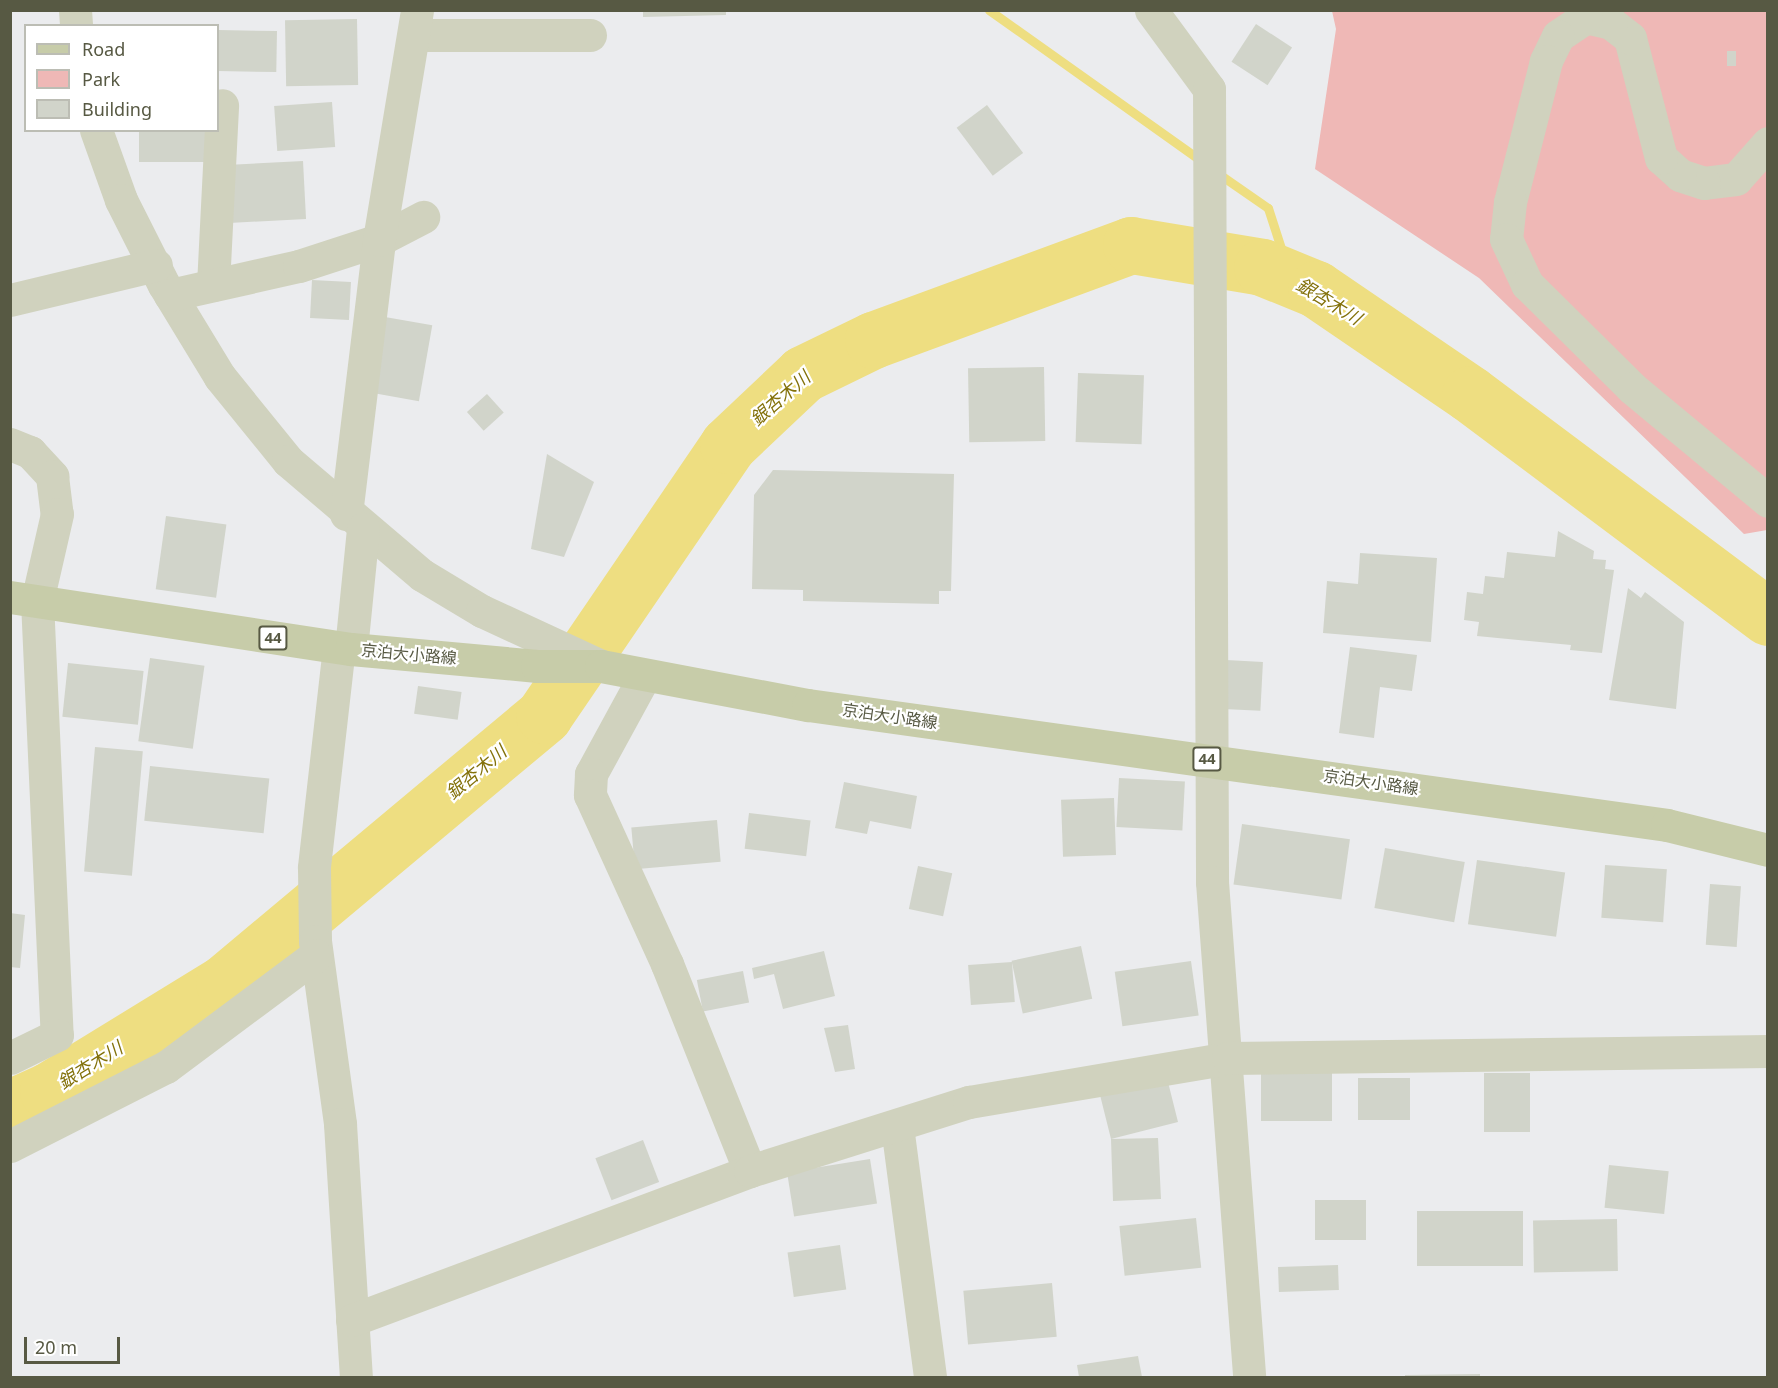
<!DOCTYPE html>
<html>
<head>
<meta charset="utf-8">
<style>
	body { margin:0 }
	#map { position:relative; width:1778px; height:1388px; overflow:hidden; background:#ebecee; font-family:"Noto Sans","Noto Sans JP",sans-serif }
	div>[style] { position:absolute }
	[style*='--x'] { left:calc(var(--x)*1px); top:calc(var(--y)*1px); width:calc(var(--w)*1px); rotate:calc(var(--a)*1deg) }
	.green>* { inset:0; background:#efb8b6 }
	.stream>* { height:9px; margin:-4.5px; padding:0 4.5px; transform-origin:4.5px; border-radius:4.5px; background:#eede81 }
	.river>* { height:57px; margin:-28.5px; padding:0 28.5px; transform-origin:28.5px; border-radius:28.5px; background:#eede81 }
	.building>* { inset:0; background:#d1d4ca; transform-origin:0 0 }
	.minor>* { height:33px; margin:-16.5px; padding:0 16.5px; transform-origin:16.5px; border-radius:16.5px; background:#d0d2be }
	.major>* { height:33px; margin:-16.5px; padding:0 16.5px; transform-origin:16.5px; border-radius:16.5px; background:#c7cca9 }
	span { translate:-50% -50%; white-space:nowrap; text-align:center; line-height:1.15; -webkit-text-stroke:4.5px #fff; paint-order:stroke }
	.shield-label span { padding:2px 4px; background:#fff; border:2px solid; border-radius:4px; -webkit-text-stroke-width:0 }
	.shield-label { font-size:15px; color:#575943; font-weight:700 }
	.street-label { font-size:16px; color:#575943 }
	.water-label { font-size:18px; color:#83710a; font-style:italic }
	.frame { position:absolute; inset:0; border:12px solid #575943; pointer-events:none }
	.legend { position:absolute; left:24px; top:24px; width:195px; height:108px; box-sizing:border-box; background:#fff; border:2px solid #bcbdb4; margin:0; padding:8px 10px; list-style:none; font-size:18px; color:#575943 }
	.legend li { display:flex; align-items:center; gap:12px; height:30px }
	.legend b { width:30px; border:2px solid #bcbdb4 }
	.scale { position:absolute; left:24px; top:1337px; width:96px; height:27px; box-sizing:border-box; border:3px solid #575943; border-top:0; padding-left:8px; font-size:18px; line-height:21px; white-space:nowrap; color:#575943; -webkit-text-stroke:4px #fff; paint-order:stroke }
</style>
</head>
<body>
<div id="map">
	<div class="green">
		<div style="clip-path:polygon(1332px 11px,1767px 11px,1767px 530px,1744px 534px,1479px 278px,1315px 169px,1336px 29px)"></div>
	</div>
	<div class="stream">
		<div style="--x:989;--y:10;--w:262;--a:35.4"></div>
		<div style="--x:1216;--y:172;--w:63;--a:34.7"></div>
		<div style="--x:1268;--y:208;--w:71;--a:72.1"></div>
		<div style="--x:1290;--y:276;--w:29;--a:27"></div>
	</div>
	<div class="river">
		<div style="--x:10;--y:1108;--w:42;--a:-24.1"></div>
		<div style="--x:48;--y:1091;--w:206;--a:-31.5"></div>
		<div style="--x:224;--y:983;--w:417;--a:-39.9"></div>
		<div style="--x:544;--y:715;--w:327;--a:-55.7"></div>
		<div style="--x:728;--y:445;--w:103;--a:-43.4"></div>
		<div style="--x:803;--y:374;--w:78;--a:-25.9"></div>
		<div style="--x:873;--y:340;--w:275;--a:-20.2"></div>
		<div style="--x:1131;--y:245;--w:133;--a:9.5"></div>
		<div style="--x:1262;--y:267;--w:58;--a:22.2"></div>
		<div style="--x:1316;--y:289;--w:186;--a:34.3"></div>
		<div style="--x:1470;--y:394;--w:372;--a:36.8"></div>
	</div>
	<div class="building">
		<div style="clip-path:polygon(643px 10px,726px 10px,726px 15px,643px 17px)"></div>
		<div style="left:357px;top:19px;width:66px;height:72px;rotate:89deg"></div>
		<div style="left:1256px;top:24px;width:43px;height:45px;rotate:33deg"></div>
		<div style="left:218px;top:30px;width:59px;height:41px;rotate:1deg"></div>
		<div style="left:1727px;top:51px;width:9px;height:15px"></div>
		<div style="left:332px;top:102px;width:45px;height:58px;rotate:86deg"></div>
		<div style="left:987px;top:105px;width:60px;height:38px;rotate:53deg"></div>
		<div style="left:139px;top:130px;width:66px;height:32px"></div>
		<div style="left:303px;top:161px;width:58px;height:77px;rotate:87deg"></div>
		<div style="left:312px;top:280px;width:39px;height:38px;rotate:3deg"></div>
		<div style="left:385px;top:317px;width:48px;height:77px;rotate:10deg"></div>
		<div style="left:1044px;top:367px;width:74px;height:76px;rotate:89deg"></div>
		<div style="left:1078px;top:373px;width:66px;height:69px;rotate:2deg"></div>
		<div style="left:487px;top:394px;width:25px;height:27px;rotate:48deg"></div>
		<div style="clip-path:polygon(547px 454px,594px 482px,564px 557px,531px 549px)"></div>
		<div style="clip-path:polygon(773px 470px,954px 474px,951px 591px,939px 591px,939px 604px,803px 601px,803px 590px,752px 589px,754px 495px)"></div>
		<div style="left:166px;top:516px;width:61px;height:74px;rotate:8deg"></div>
		<div style="clip-path:polygon(1558px 531px,1594px 551px,1593px 559px,1606px 560px,1605px 569px,1614px 570px,1602px 653px,1570px 650px,1571px 645px,1477px 636px,1479px 622px,1464px 620px,1467px 592px,1483px 594px,1485px 576px,1504px 578px,1507px 552px,1555px 557px)"></div>
		<div style="clip-path:polygon(1360px 553px,1437px 558px,1431px 642px,1323px 633px,1327px 581px,1358px 584px)"></div>
		<div style="clip-path:polygon(1628px 588px,1641px 598px,1645px 592px,1684px 622px,1676px 709px,1609px 700px)"></div>
		<div style="clip-path:polygon(1350px 647px,1417px 655px,1412px 691px,1380px 687px,1374px 738px,1339px 733px)"></div>
		<div style="left:150px;top:658px;width:55px;height:84px;rotate:8deg"></div>
		<div style="left:1226px;top:660px;width:37px;height:49px;rotate:3deg"></div>
		<div style="left:68px;top:663px;width:76px;height:54px;rotate:6deg"></div>
		<div style="left:418px;top:686px;width:44px;height:28px;rotate:8deg"></div>
		<div style="left:95px;top:747px;width:48px;height:125px;rotate:5deg"></div>
		<div style="left:150px;top:766px;width:120px;height:55px;rotate:6deg"></div>
		<div style="left:1119px;top:778px;width:66px;height:49px;rotate:3deg"></div>
		<div style="clip-path:polygon(844px 782px,917px 796px,911px 829px,870px 821px,867px 834px,835px 828px)"></div>
		<div style="left:1114px;top:798px;width:57px;height:53px;rotate:88deg"></div>
		<div style="left:749px;top:813px;width:62px;height:36px;rotate:7deg"></div>
		<div style="left:717px;top:820px;width:42px;height:86px;rotate:85deg"></div>
		<div style="left:1242px;top:824px;width:109px;height:61px;rotate:8deg"></div>
		<div style="left:1385px;top:848px;width:81px;height:61px;rotate:10deg"></div>
		<div style="left:1477px;top:860px;width:89px;height:65px;rotate:8deg"></div>
		<div style="left:1605px;top:865px;width:62px;height:53px;rotate:4deg"></div>
		<div style="left:918px;top:866px;width:35px;height:44px;rotate:12deg"></div>
		<div style="left:1710px;top:884px;width:31px;height:61px;rotate:4deg"></div>
		<div style="clip-path:polygon(10px 913px,25px 915px,20px 968px,10px 967px)"></div>
		<div style="left:1081px;top:946px;width:54px;height:71px;rotate:78deg"></div>
		<div style="clip-path:polygon(824px 951px,835px 996px,783px 1009px,774px 974px,754px 979px,752px 968px)"></div>
		<div style="left:1191px;top:961px;width:55px;height:77px;rotate:82deg"></div>
		<div style="left:1012px;top:962px;width:40px;height:44px;rotate:86deg"></div>
		<div style="left:743px;top:971px;width:32px;height:47px;rotate:79deg"></div>
		<div style="clip-path:polygon(848px 1025px,855px 1069px,835px 1072px,824px 1028px)"></div>
		<div style="left:1332px;top:1069px;width:52px;height:71px;rotate:90deg"></div>
		<div style="left:1484px;top:1073px;width:46px;height:59px"></div>
		<div style="clip-path:polygon(1166px 1074px,1178px 1122px,1111px 1139px,1158px 1138px,1161px 1199px,1113px 1201px,1111px 1139px,1099px 1091px)"></div>
		<div style="left:1358px;top:1078px;width:52px;height:42px"></div>
		<div style="left:643px;top:1140px;width:45px;height:51px;rotate:69deg"></div>
		<div style="left:870px;top:1159px;width:45px;height:84px;rotate:81deg"></div>
		<div style="left:1609px;top:1165px;width:60px;height:43px;rotate:6deg"></div>
		<div style="left:1315px;top:1200px;width:51px;height:40px"></div>
		<div style="left:1417px;top:1211px;width:106px;height:55px"></div>
		<div style="left:1196px;top:1218px;width:50px;height:77px;rotate:84deg"></div>
		<div style="left:1617px;top:1219px;width:52px;height:84px;rotate:89deg"></div>
		<div style="left:840px;top:1245px;width:45px;height:53px;rotate:82deg"></div>
		<div style="left:1338px;top:1265px;width:25px;height:60px;rotate:88deg"></div>
		<div style="left:1052px;top:1283px;width:54px;height:89px;rotate:85deg"></div>
		<div style="clip-path:polygon(1138px 1356px,1142px 1377px,1079px 1377px,1077px 1365px)"></div>
		<div style="clip-path:polygon(1480px 1374px,1480px 1377px,1405px 1377px,1405px 1375px)"></div>
	</div>
	<div class="minor">
		<div style="--x:75;--y:10;--w:16;--a:86"></div>
		<div style="--x:1151;--y:10;--w:98;--a:53.7"></div>
		<div style="--x:1209;--y:89;--w:793;--a:89.78"></div>
		<div style="--x:1212;--y:882;--w:497;--a:85.7"></div>
		<div style="--x:416;--y:35;--w:174;--a:0"></div>
		<div style="--x:96;--y:130;--w:74;--a:70.3"></div>
		<div style="--x:121;--y:200;--w:95;--a:63.2"></div>
		<div style="--x:164;--y:285;--w:108;--a:58.7"></div>
		<div style="--x:220;--y:377;--w:108;--a:51"></div>
		<div style="--x:288;--y:461;--w:176;--a:40.4"></div>
		<div style="--x:422;--y:575;--w:70;--a:31"></div>
		<div style="--x:482;--y:611;--w:131;--a:24.8"></div>
		<div style="--x:1768;--y:143;--w:48;--a:131.6"></div>
		<div style="--x:1736;--y:179;--w:32;--a:173"></div>
		<div style="--x:1704;--y:183;--w:25;--a:-162"></div>
		<div style="--x:1680;--y:175;--w:25;--a:-138"></div>
		<div style="--x:1661;--y:158;--w:124;--a:-104.5"></div>
		<div style="--x:1630;--y:38;--w:24;--a:-142"></div>
		<div style="--x:1611;--y:23;--w:26;--a:-167"></div>
		<div style="--x:1586;--y:17;--w:34;--a:146"></div>
		<div style="--x:1558;--y:36;--w:28;--a:116"></div>
		<div style="--x:1546;--y:61;--w:146;--a:104.3"></div>
		<div style="--x:1510;--y:202;--w:37;--a:96"></div>
		<div style="--x:1506;--y:239;--w:50;--a:65"></div>
		<div style="--x:1527;--y:284;--w:148;--a:44.7"></div>
		<div style="--x:1632;--y:388;--w:177;--a:39.7"></div>
		<div style="--x:213;--y:285;--w:180;--a:-87.1"></div>
		<div style="--x:170;--y:295;--w:132;--a:-12.7"></div>
		<div style="--x:299;--y:266;--w:84;--a:-18"></div>
		<div style="--x:379;--y:240;--w:50;--a:-27.6"></div>
		<div style="--x:10;--y:300;--w:150;--a:-13.5"></div>
		<div style="--x:10;--y:444;--w:22;--a:22"></div>
		<div style="--x:30;--y:452;--w:33;--a:47"></div>
		<div style="--x:52;--y:476;--w:38;--a:83"></div>
		<div style="--x:57;--y:514;--w:89;--a:102.9"></div>
		<div style="--x:37;--y:601;--w:434;--a:87.4"></div>
		<div style="--x:57;--y:1035;--w:52;--a:153.9"></div>
		<div style="--x:346;--y:514;--w:276;--a:-83.1"></div>
		<div style="--x:379;--y:240;--w:233;--a:-80.6"></div>
		<div style="--x:339;--y:647;--w:222;--a:96.5"></div>
		<div style="--x:314;--y:868;--w:73;--a:89.2"></div>
		<div style="--x:315;--y:941;--w:185;--a:82.2"></div>
		<div style="--x:340;--y:1124;--w:255;--a:86.4"></div>
		<div style="--x:351;--y:649;--w:121;--a:-84.3"></div>
		<div style="--x:645;--y:675;--w:113;--a:118.6"></div>
		<div style="--x:591;--y:774;--w:21;--a:93"></div>
		<div style="--x:590;--y:795;--w:186;--a:65.5"></div>
		<div style="--x:667;--y:964;--w:223;--a:68.2"></div>
		<div style="--x:897;--y:1126;--w:254;--a:82.5"></div>
		<div style="--x:10;--y:1146;--w:175;--a:-26.9"></div>
		<div style="--x:166;--y:1067;--w:187;--a:-36.7"></div>
		<div style="--x:352;--y:1320;--w:425;--a:-20.5"></div>
		<div style="--x:750;--y:1171;--w:230;--a:-17.5"></div>
		<div style="--x:969;--y:1102;--w:263;--a:-9.6"></div>
		<div style="--x:1228;--y:1058;--w:540;--a:-0.74"></div>
	</div>
	<div class="major">
		<div style="--x:10;--y:597;--w:345;--a:8.7"></div>
		<div style="--x:351;--y:649;--w:187;--a:5.2"></div>
		<div style="--x:537;--y:666;--w:64;--a:0"></div>
		<div style="--x:601;--y:666;--w:211;--a:10.7"></div>
		<div style="--x:808;--y:705;--w:867;--a:7.95"></div>
		<div style="--x:1667;--y:825;--w:104;--a:13.9"></div>
	</div>
	<div class="shield-label">
		<span style="left:273px;top:638px">44</span>
		<span style="left:1207px;top:759px">44</span>
	</div>
	<div class="street-label">
		<span style="left:409px;top:654px;rotate:5deg">京泊大小路線</span>
		<span style="left:890px;top:716px;rotate:8deg">京泊大小路線</span>
		<span style="left:1371px;top:782px;rotate:8deg">京泊大小路線</span>
	</div>
	<div class="water-label">
		<span style="left:1329px;top:301px;rotate:31deg">銀杏木川</span>
		<span style="left:780px;top:398px;rotate:-41deg">銀杏木川</span>
		<span style="left:476px;top:772px;rotate:-40deg">銀杏木川</span>
		<span style="left:90px;top:1065px;rotate:-32deg">銀杏木川</span>
	</div>
	<div class="frame"></div>
	<ul class="legend">
	<li><b style="height:8px;background:#c7cca9"></b>Road</li>
	<li><b style="height:16px;background:#efb8b6"></b>Park</li>
	<li><b style="height:16px;background:#d1d4ca"></b>Building</li>
	</ul>
	<div class="scale">20 m</div>
</div>
</body>
</html>
